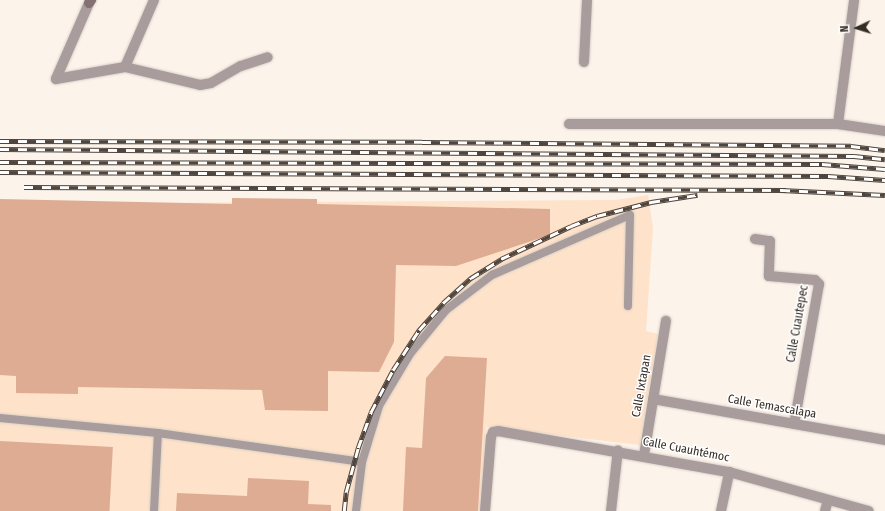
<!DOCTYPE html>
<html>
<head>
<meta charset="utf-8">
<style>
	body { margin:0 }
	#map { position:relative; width:885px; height:511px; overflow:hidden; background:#fcf3eb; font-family:"Fira Sans Condensed",sans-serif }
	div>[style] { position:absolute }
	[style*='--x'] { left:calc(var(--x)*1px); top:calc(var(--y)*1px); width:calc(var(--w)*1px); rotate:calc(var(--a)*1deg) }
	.built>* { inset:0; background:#fee2c9 }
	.building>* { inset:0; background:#deac92; transform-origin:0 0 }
	.roads { filter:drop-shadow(0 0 1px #d8cfc7) drop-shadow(0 0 1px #d8cfc7) }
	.lane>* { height:8px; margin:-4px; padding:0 4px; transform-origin:4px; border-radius:4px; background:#a99c9c }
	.street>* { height:10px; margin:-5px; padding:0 5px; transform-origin:5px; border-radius:5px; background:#a99c9c }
	.secondary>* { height:10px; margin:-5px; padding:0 5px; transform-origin:5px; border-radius:5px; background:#847173 }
	.rail>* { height:4.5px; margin-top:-2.25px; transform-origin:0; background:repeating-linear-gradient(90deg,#fff 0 9px,#4e453e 0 18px); box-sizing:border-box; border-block:1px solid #4e453e }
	span { translate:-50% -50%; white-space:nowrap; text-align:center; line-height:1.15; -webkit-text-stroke:3px #fff; paint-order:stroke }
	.street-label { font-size:12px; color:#352c25 }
	.north { position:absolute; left:837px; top:8px; width:40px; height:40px; -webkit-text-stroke:3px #fff; paint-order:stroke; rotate:266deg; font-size:11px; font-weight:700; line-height:16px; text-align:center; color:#352c25 }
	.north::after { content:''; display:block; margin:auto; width:14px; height:18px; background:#352c25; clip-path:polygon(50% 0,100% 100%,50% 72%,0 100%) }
</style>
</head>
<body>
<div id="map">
	<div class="built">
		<div style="clip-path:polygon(648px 195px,653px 228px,646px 331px,658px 334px,640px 445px,486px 427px,481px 511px,0 511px,0 204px,616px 200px)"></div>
	</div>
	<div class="building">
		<div style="clip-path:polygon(232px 198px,317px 199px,317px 204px,550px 209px,550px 235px,456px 266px,396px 265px,394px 342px,379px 372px,328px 371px,328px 411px,265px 410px,262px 390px,78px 387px,78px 394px,16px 393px,16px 376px,0 375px,0 199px,232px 204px)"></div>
		<div style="clip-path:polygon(445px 356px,487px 358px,478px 511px,403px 511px,406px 447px,422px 448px,426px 378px)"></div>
		<div style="left:0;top:441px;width:113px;height:70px;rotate:3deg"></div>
		<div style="clip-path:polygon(248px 478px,309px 481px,308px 504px,331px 505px,331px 511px,176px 511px,177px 493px,247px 496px)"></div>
	</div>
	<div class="roads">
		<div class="lane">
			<div style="--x:0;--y:418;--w:159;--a:5.4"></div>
			<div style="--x:158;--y:433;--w:206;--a:8.1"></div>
			<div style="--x:154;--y:511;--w:78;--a:-87.1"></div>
			<div style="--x:356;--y:511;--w:49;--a:-83"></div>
			<div style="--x:362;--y:462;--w:59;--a:-73.1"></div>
			<div style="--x:379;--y:406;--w:61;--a:-59.2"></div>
			<div style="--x:410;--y:354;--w:57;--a:-50.7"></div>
			<div style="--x:446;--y:310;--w:58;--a:-37.3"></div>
			<div style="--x:492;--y:275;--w:150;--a:-23.5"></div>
			<div style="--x:630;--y:215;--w:91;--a:91.3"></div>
		</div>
		<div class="street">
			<div style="--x:89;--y:3;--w:83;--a:113.5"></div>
			<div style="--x:56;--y:79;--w:70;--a:-9.9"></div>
			<div style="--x:125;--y:67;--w:77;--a:13.5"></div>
			<div style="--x:200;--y:85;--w:11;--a:-10"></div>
			<div style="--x:211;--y:83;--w:34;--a:-30"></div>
			<div style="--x:241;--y:66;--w:28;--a:-18"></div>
			<div style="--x:584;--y:62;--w:62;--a:-87.2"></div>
			<div style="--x:125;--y:67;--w:73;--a:-66.6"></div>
			<div style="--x:569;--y:124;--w:269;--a:0"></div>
			<div style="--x:838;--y:124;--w:48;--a:8.5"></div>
			<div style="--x:838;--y:124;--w:125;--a:-82.6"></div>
			<div style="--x:755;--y:239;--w:15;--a:8"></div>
			<div style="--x:770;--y:241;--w:35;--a:92"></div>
			<div style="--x:769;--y:276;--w:46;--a:5"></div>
			<div style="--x:815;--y:280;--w:6;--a:45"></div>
			<div style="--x:819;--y:284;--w:142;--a:100.1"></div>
			<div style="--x:653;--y:399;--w:236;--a:10"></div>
			<div style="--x:644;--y:455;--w:136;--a:-80.7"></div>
			<div style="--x:485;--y:511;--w:74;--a:-85.4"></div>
			<div style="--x:491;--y:437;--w:5;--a:-68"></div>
			<div style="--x:493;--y:432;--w:5;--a:-11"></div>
			<div style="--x:498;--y:431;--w:235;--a:10.1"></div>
			<div style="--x:729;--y:472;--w:145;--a:15.6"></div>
			<div style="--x:611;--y:511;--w:61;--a:-83.5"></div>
			<div style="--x:721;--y:511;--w:40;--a:-78"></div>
			<div style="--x:825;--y:511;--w:11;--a:-75"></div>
		</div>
		<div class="secondary">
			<div style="--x:89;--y:3;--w:4;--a:-56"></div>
		</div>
	</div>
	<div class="rail">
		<div style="--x:0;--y:141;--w:422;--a:0.1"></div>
		<div style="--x:422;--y:142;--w:429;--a:0.5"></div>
		<div style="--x:851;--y:146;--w:34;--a:7"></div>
		<div style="--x:0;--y:149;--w:854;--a:0.47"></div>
		<div style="--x:854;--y:156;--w:31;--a:6"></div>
		<div style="--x:0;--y:162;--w:822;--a:0.14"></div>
		<div style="--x:822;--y:164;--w:63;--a:4.5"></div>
		<div style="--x:0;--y:172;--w:828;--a:0.28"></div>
		<div style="--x:828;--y:176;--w:57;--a:4"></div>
		<div style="--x:24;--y:187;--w:762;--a:0.23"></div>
		<div style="--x:781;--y:190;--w:104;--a:2.8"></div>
		<div style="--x:344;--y:511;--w:19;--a:-84"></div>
		<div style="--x:346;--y:492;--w:46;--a:-74.7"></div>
		<div style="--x:358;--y:448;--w:38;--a:-70"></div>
		<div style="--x:371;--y:412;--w:47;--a:-62.4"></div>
		<div style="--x:393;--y:370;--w:48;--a:-57"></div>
		<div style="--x:419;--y:330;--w:36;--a:-48"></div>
		<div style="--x:443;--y:303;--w:38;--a:-42"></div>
		<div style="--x:471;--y:278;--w:36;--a:-32"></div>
		<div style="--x:501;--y:259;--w:77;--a:-25.2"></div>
		<div style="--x:571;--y:226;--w:28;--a:-21"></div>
		<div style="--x:597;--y:216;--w:56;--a:-14.5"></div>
		<div style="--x:651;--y:202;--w:47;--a:-8.7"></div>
	</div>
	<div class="street-label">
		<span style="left:798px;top:324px;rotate:-80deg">Calle Cuautepec</span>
		<span style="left:642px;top:386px;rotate:-80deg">Calle Ixtapan</span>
		<span style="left:772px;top:407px;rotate:10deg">Calle Temascalapa</span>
		<span style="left:686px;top:450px;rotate:11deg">Calle Cuauhtémoc</span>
	</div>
	<div class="north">N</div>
</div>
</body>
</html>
